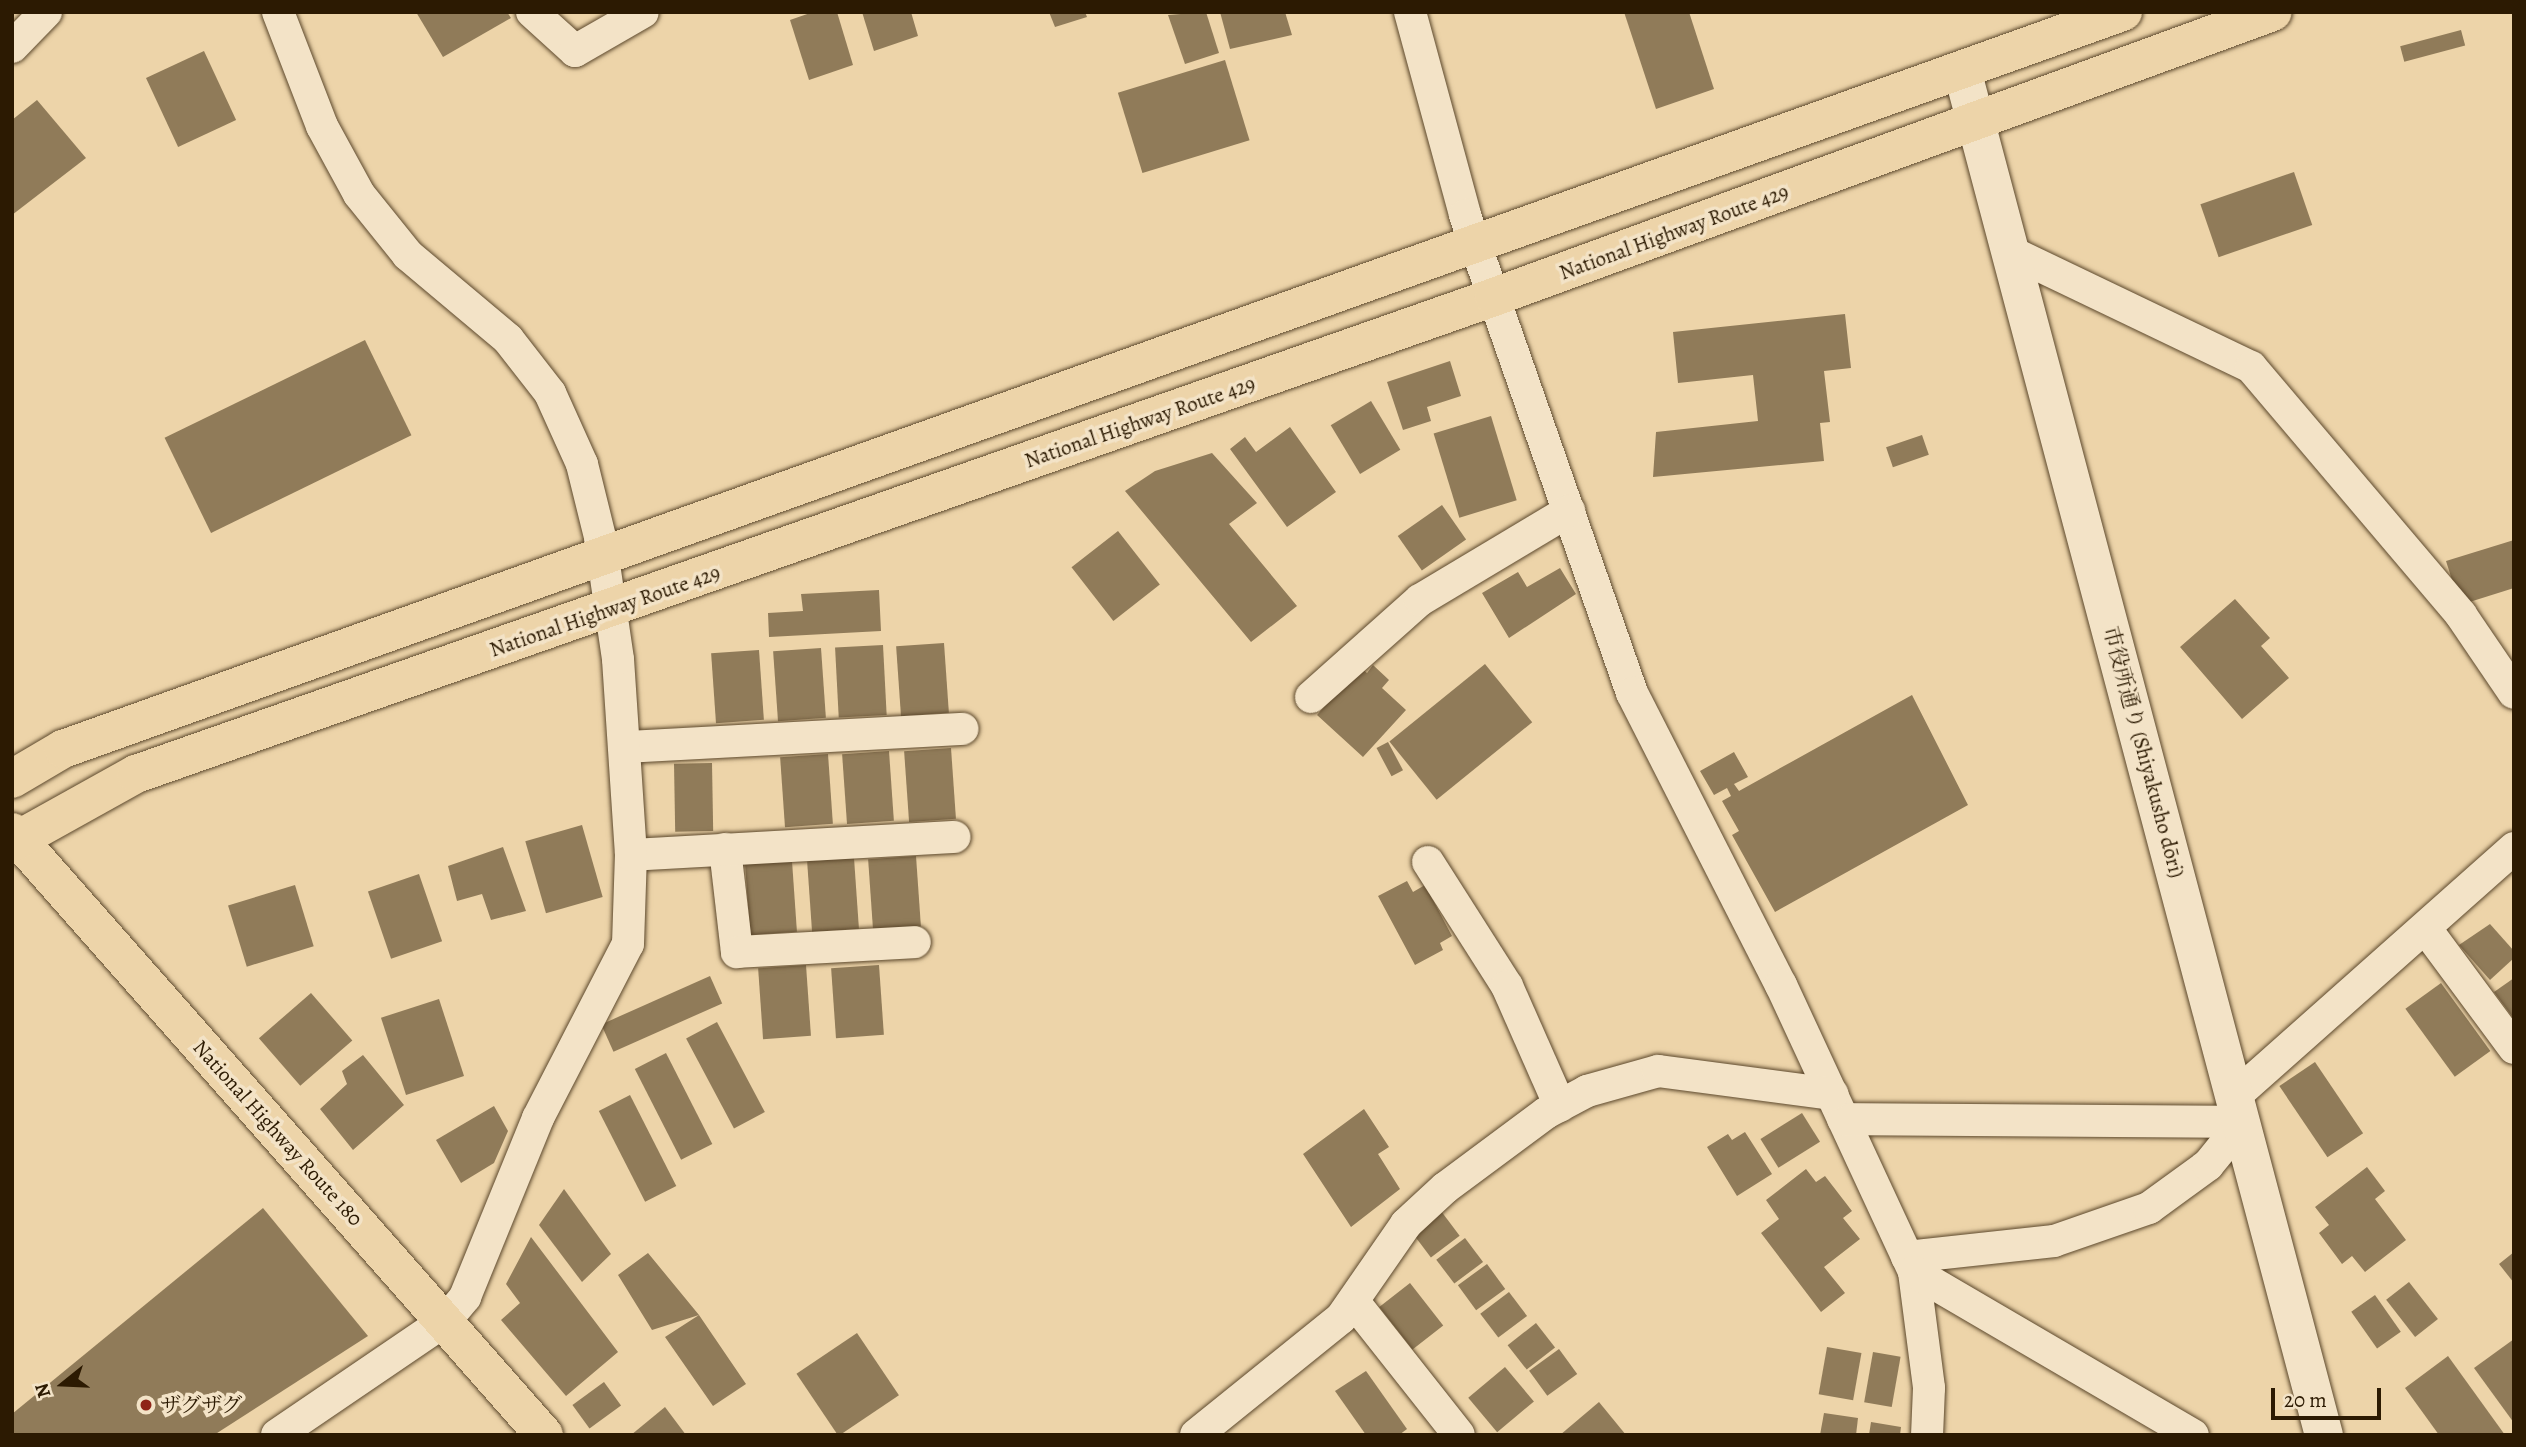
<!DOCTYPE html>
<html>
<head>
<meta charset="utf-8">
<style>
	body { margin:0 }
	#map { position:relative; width:2526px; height:1447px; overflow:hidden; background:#edd4a9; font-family:Alegreya,"Noto Serif JP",serif }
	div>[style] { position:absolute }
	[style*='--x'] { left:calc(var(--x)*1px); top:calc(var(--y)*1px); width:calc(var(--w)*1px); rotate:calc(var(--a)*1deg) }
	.building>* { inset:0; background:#907b59; transform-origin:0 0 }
	.roads { filter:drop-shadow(0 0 2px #5c482c) drop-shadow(0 0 2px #5c482c) }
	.street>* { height:32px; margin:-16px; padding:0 16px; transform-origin:16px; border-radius:16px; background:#f3e3c7 }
	.secondary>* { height:38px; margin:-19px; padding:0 19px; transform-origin:19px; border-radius:19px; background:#f3e3c7 }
	.highway>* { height:38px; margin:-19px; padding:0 19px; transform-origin:19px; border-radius:19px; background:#edd4a9 }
	.dots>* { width:19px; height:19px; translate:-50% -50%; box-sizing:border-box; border:4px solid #f3e3c7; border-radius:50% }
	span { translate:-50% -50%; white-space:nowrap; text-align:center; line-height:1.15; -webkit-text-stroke:7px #f3e3c7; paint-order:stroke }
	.street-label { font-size:21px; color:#2c1a02 }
	.poi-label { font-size:21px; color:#2c1a02 }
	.left { translate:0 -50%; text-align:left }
	.frame { position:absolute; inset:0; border:14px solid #2c1a02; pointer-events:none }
	.north { position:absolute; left:28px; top:1349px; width:70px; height:70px; -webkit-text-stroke:5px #f3e3c7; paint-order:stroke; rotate:252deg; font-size:19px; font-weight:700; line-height:28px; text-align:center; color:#2c1a02 }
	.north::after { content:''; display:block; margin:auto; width:24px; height:32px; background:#2c1a02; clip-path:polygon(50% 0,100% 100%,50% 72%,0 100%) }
	.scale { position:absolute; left:2271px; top:1388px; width:110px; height:32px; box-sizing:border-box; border:4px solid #2c1a02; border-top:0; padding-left:9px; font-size:21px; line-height:24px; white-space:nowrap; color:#2c1a02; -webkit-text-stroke:5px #f3e3c7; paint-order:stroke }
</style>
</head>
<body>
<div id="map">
	<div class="building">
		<div style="clip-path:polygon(416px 12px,507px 12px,511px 18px,443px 57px)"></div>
		<div style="clip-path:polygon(813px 12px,837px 12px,853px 65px,809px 80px,790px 20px)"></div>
		<div style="clip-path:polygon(862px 12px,911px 12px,918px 36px,874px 51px)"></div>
		<div style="clip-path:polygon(1049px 12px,1085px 12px,1087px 17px,1055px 27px)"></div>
		<div style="clip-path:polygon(1206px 12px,1219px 53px,1185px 64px,1168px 15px)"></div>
		<div style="clip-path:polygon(1220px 12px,1285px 12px,1292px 35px,1230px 49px)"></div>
		<div style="clip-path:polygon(1624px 12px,1689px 12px,1714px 89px,1656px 109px)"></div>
		<div style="left:2461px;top:30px;width:16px;height:63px;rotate:75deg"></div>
		<div style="left:204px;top:51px;width:76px;height:64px;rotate:65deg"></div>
		<div style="left:1225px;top:60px;width:84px;height:112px;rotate:73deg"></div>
		<div style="clip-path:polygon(37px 100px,86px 158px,12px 215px,12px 120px)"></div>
		<div style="left:2294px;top:172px;width:56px;height:99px;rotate:71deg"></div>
		<div style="clip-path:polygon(1845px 314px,1851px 368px,1824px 371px,1830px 422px,1820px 423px,1824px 461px,1653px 477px,1656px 432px,1758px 421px,1753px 375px,1678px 383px,1673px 332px)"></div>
		<div style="left:365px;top:340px;width:106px;height:223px;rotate:64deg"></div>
		<div style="clip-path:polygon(1450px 361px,1461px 396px,1427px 407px,1431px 421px,1403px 430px,1387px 382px)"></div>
		<div style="left:1371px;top:401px;width:57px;height:47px;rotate:59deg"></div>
		<div style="left:1491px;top:416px;width:88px;height:60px;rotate:73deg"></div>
		<div style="clip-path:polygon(1290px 427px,1336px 492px,1287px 527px,1230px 449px,1245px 437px,1256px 452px)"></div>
		<div style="left:1922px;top:435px;width:21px;height:38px;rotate:71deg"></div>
		<div style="clip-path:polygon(1212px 453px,1257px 503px,1229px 524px,1297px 606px,1251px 642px,1125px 491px,1155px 471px)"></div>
		<div style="left:1442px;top:505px;width:42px;height:54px;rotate:55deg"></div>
		<div style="left:1118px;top:531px;width:68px;height:59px;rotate:52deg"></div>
		<div style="clip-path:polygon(2514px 540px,2514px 588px,2460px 605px,2446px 561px)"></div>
		<div style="clip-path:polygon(1560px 568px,1576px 594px,1509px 638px,1482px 593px,1518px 572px,1527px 587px)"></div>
		<div style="clip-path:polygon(879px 590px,881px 631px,769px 637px,768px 613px,803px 611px,801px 594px)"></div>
		<div style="clip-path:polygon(2235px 599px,2270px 638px,2261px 646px,2289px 678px,2242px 719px,2180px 647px)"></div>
		<div style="left:944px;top:643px;width:70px;height:48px;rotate:86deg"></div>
		<div style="left:883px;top:645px;width:70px;height:48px;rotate:87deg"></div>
		<div style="left:821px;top:648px;width:70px;height:48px;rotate:86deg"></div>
		<div style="left:759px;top:650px;width:70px;height:48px;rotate:86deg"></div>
		<div style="left:1485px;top:664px;width:75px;height:123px;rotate:51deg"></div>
		<div style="clip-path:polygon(1373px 665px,1389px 680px,1382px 688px,1406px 710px,1363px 757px,1317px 715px,1360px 667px,1367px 673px)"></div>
		<div style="clip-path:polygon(1912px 695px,1968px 805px,1775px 912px,1732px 835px,1739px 831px,1722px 801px,1731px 796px,1727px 788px,1714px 795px,1700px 771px,1734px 752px,1748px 777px,1734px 784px,1739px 791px)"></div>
		<div style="left:1388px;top:742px;width:32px;height:13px;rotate:62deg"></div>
		<div style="left:951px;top:748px;width:71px;height:47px;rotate:86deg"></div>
		<div style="left:889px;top:751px;width:70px;height:47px;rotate:86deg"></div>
		<div style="left:828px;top:754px;width:70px;height:48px;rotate:86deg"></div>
		<div style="left:712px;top:763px;width:68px;height:38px;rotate:89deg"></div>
		<div style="left:582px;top:825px;width:75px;height:59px;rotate:74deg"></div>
		<div style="clip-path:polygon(503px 847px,526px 911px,491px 920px,482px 894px,457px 901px,448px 866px)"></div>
		<div style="left:916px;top:856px;width:71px;height:48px;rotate:86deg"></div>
		<div style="left:854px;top:858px;width:71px;height:47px;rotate:86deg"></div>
		<div style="left:792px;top:861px;width:71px;height:47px;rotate:86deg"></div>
		<div style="left:419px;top:874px;width:71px;height:54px;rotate:71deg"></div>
		<div style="clip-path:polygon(1407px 881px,1413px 892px,1425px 885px,1452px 936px,1440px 943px,1443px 950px,1415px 965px,1378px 896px)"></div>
		<div style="left:295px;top:885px;width:64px;height:70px;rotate:73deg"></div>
		<div style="clip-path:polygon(2490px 924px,2514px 951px,2514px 958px,2490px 980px,2459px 945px)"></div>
		<div style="left:806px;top:965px;width:71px;height:48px;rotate:86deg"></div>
		<div style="left:879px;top:965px;width:70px;height:48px;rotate:86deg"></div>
		<div style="left:710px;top:976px;width:30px;height:119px;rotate:66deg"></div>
		<div style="clip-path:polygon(2514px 978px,2514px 1019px,2494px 992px)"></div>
		<div style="left:2441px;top:983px;width:84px;height:44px;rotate:54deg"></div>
		<div style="left:311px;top:993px;width:63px;height:69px;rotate:49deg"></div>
		<div style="left:439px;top:999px;width:81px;height:61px;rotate:72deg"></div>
		<div style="left:717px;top:1022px;width:102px;height:35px;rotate:62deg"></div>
		<div style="left:666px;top:1053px;width:102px;height:35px;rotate:63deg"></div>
		<div style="clip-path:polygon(363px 1055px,404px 1105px,353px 1150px,320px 1109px,347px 1084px,342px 1071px)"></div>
		<div style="left:2315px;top:1062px;width:86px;height:43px;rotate:56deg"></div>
		<div style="left:630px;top:1095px;width:102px;height:35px;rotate:63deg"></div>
		<div style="clip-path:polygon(494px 1106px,508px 1131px,494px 1163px,461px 1183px,436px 1140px)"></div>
		<div style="clip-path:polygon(1364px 1109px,1389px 1147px,1378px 1154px,1400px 1189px,1351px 1227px,1303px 1154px)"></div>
		<div style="left:1802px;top:1113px;width:34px;height:49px;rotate:58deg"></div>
		<div style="clip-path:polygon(1745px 1132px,1772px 1174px,1737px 1196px,1707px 1147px,1728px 1134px,1732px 1140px)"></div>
		<div style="clip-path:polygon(2367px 1167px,2385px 1191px,2375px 1199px,2406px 1240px,2365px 1272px,2352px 1256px,2342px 1264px,2319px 1233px,2329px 1225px,2315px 1207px)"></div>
		<div style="clip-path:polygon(1806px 1169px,1816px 1182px,1825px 1176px,1852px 1211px,1843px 1218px,1860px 1239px,1824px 1267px,1845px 1293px,1821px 1312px,1761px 1233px,1779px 1219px,1766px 1200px)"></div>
		<div style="clip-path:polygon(564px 1189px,611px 1254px,582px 1282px,539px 1225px)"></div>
		<div style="clip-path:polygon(263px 1208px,368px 1336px,214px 1435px,12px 1435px,12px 1414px)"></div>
		<div style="left:1441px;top:1211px;width:31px;height:36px;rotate:53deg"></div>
		<div style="clip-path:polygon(531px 1237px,618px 1352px,566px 1396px,501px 1320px,520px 1303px,506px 1284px)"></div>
		<div style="left:1465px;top:1238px;width:30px;height:36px;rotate:53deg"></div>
		<div style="clip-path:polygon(2514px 1252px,2514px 1283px,2499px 1264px)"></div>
		<div style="clip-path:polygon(648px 1253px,699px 1315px,746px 1384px,713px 1406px,665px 1337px,699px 1315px,652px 1330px,618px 1275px)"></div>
		<div style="left:1487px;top:1264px;width:31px;height:36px;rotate:54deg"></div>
		<div style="left:2409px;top:1282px;width:47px;height:29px;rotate:52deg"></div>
		<div style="left:1410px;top:1283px;width:54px;height:39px;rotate:52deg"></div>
		<div style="left:1509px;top:1292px;width:30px;height:36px;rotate:53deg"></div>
		<div style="left:2375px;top:1295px;width:45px;height:29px;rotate:55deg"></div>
		<div style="left:1536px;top:1323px;width:31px;height:36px;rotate:52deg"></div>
		<div style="left:857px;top:1333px;width:75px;height:73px;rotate:56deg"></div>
		<div style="clip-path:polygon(2514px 1339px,2514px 1423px,2474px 1368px)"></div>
		<div style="left:1827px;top:1347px;width:35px;height:48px;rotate:10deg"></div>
		<div style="left:1559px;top:1349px;width:31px;height:37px;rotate:54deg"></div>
		<div style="left:1873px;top:1352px;width:28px;height:51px;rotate:10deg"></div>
		<div style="clip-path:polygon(2448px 1356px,2505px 1435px,2439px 1435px,2405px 1388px)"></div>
		<div style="left:1505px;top:1367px;width:45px;height:48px;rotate:50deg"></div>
		<div style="clip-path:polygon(1366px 1371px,1407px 1429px,1399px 1435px,1366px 1435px,1335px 1391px)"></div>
		<div style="left:604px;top:1382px;width:29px;height:39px;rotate:54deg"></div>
		<div style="clip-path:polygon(1599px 1402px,1626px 1435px,1560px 1435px)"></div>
		<div style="clip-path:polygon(665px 1407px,686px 1435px,631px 1435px)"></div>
		<div style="clip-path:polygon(1824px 1413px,1858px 1418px,1856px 1435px,1820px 1435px)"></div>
		<div style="clip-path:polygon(1871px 1422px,1901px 1427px,1900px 1435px,1869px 1435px)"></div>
	</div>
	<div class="roads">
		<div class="street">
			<div style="--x:532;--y:12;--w:58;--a:42.2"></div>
			<div style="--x:575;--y:51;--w:78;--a:-29.8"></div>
			<div style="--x:1410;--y:12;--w:210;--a:74.8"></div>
			<div style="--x:1465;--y:215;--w:506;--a:70.74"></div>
			<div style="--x:1632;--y:693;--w:328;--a:63"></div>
			<div style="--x:1781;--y:985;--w:316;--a:65.1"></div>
			<div style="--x:1914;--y:1272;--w:117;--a:82.6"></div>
			<div style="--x:1929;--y:1388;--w:47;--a:92.4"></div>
			<div style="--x:12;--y:47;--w:49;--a:-45.8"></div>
			<div style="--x:2011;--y:252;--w:266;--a:25.6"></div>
			<div style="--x:2251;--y:367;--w:325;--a:49.7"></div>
			<div style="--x:2461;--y:615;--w:94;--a:55.8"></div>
			<div style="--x:1311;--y:697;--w:146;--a:-41.7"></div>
			<div style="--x:1420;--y:600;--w:174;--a:-30.9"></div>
			<div style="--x:626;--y:747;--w:337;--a:-3.1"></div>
			<div style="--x:725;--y:849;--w:104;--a:83.4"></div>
			<div style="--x:737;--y:952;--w:178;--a:-3.2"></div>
			<div style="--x:631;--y:855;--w:324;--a:-3.2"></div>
			<div style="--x:1428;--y:862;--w:147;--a:57.5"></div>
			<div style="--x:1507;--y:986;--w:131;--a:66.2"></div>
			<div style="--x:2426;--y:929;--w:148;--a:53.5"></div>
			<div style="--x:2236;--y:1095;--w:372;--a:-41.6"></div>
			<div style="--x:1843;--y:1119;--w:400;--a:0.4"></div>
			<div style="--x:1907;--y:1257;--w:148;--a:-6.2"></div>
			<div style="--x:2054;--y:1241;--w:101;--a:-19.2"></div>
			<div style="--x:2149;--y:1208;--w:73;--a:-36.1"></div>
			<div style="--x:2208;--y:1165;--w:55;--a:-50.9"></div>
			<div style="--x:1914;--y:1272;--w:323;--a:30.3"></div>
			<div style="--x:1354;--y:1302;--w:169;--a:51.7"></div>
			<div style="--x:277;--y:1435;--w:204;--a:-34.2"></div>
			<div style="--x:446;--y:1320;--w:30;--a:-50"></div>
			<div style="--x:465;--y:1297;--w:193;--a:-67.8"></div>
			<div style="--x:538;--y:1118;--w:196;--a:-62.7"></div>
			<div style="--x:628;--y:944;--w:89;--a:-88.1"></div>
			<div style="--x:631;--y:855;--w:196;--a:-93.8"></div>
			<div style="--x:618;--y:659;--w:123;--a:-98.4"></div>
			<div style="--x:600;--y:537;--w:75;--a:-103.9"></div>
			<div style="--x:582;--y:464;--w:78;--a:-114.3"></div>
			<div style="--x:550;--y:393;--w:68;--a:-127.9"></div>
			<div style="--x:508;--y:339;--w:131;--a:-140"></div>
			<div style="--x:408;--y:255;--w:78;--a:-128.8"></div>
			<div style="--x:359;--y:194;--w:77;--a:-118.6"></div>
			<div style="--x:322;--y:126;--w:122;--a:-111.1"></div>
			<div style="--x:1196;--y:1435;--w:186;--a:-38.9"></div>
			<div style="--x:1341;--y:1318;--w:114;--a:-55.3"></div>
			<div style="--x:1406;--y:1224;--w:53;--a:-42.7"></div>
			<div style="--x:1445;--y:1188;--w:126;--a:-36.6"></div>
			<div style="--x:1546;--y:1113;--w:47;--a:-28.2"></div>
			<div style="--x:1587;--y:1091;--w:74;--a:-15.7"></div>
			<div style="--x:1658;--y:1071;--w:176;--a:7.5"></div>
		</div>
		<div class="secondary">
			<div style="--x:1962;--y:70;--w:1412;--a:75.15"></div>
		</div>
		<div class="highway">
			<div style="--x:12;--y:779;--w:59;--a:-30.5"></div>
			<div style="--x:63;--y:749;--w:2188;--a:-19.69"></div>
			<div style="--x:12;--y:832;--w:804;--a:48.58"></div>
			<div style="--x:12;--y:843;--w:142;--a:-29.1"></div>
			<div style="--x:136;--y:774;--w:1439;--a:-19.35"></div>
			<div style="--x:1494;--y:297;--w:829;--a:-20.1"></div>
		</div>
	</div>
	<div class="dots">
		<div style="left:146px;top:1405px;background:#8f2418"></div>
	</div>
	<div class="street-label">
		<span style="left:1674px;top:232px;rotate:-20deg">National Highway Route 429</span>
		<span style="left:1140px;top:422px;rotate:-19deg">National Highway Route 429</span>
		<span style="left:605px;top:611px;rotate:-19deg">National Highway Route 429</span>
		<span style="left:2144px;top:752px;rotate:75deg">市役所通り (Shiyakusho dōri)</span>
		<span style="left:278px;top:1133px;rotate:48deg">National Highway Route 180</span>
	</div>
	<div class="poi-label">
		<span class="left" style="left:160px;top:1405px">ザグザグ</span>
	</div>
	<div class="frame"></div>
	<div class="north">N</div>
	<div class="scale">20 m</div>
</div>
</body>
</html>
